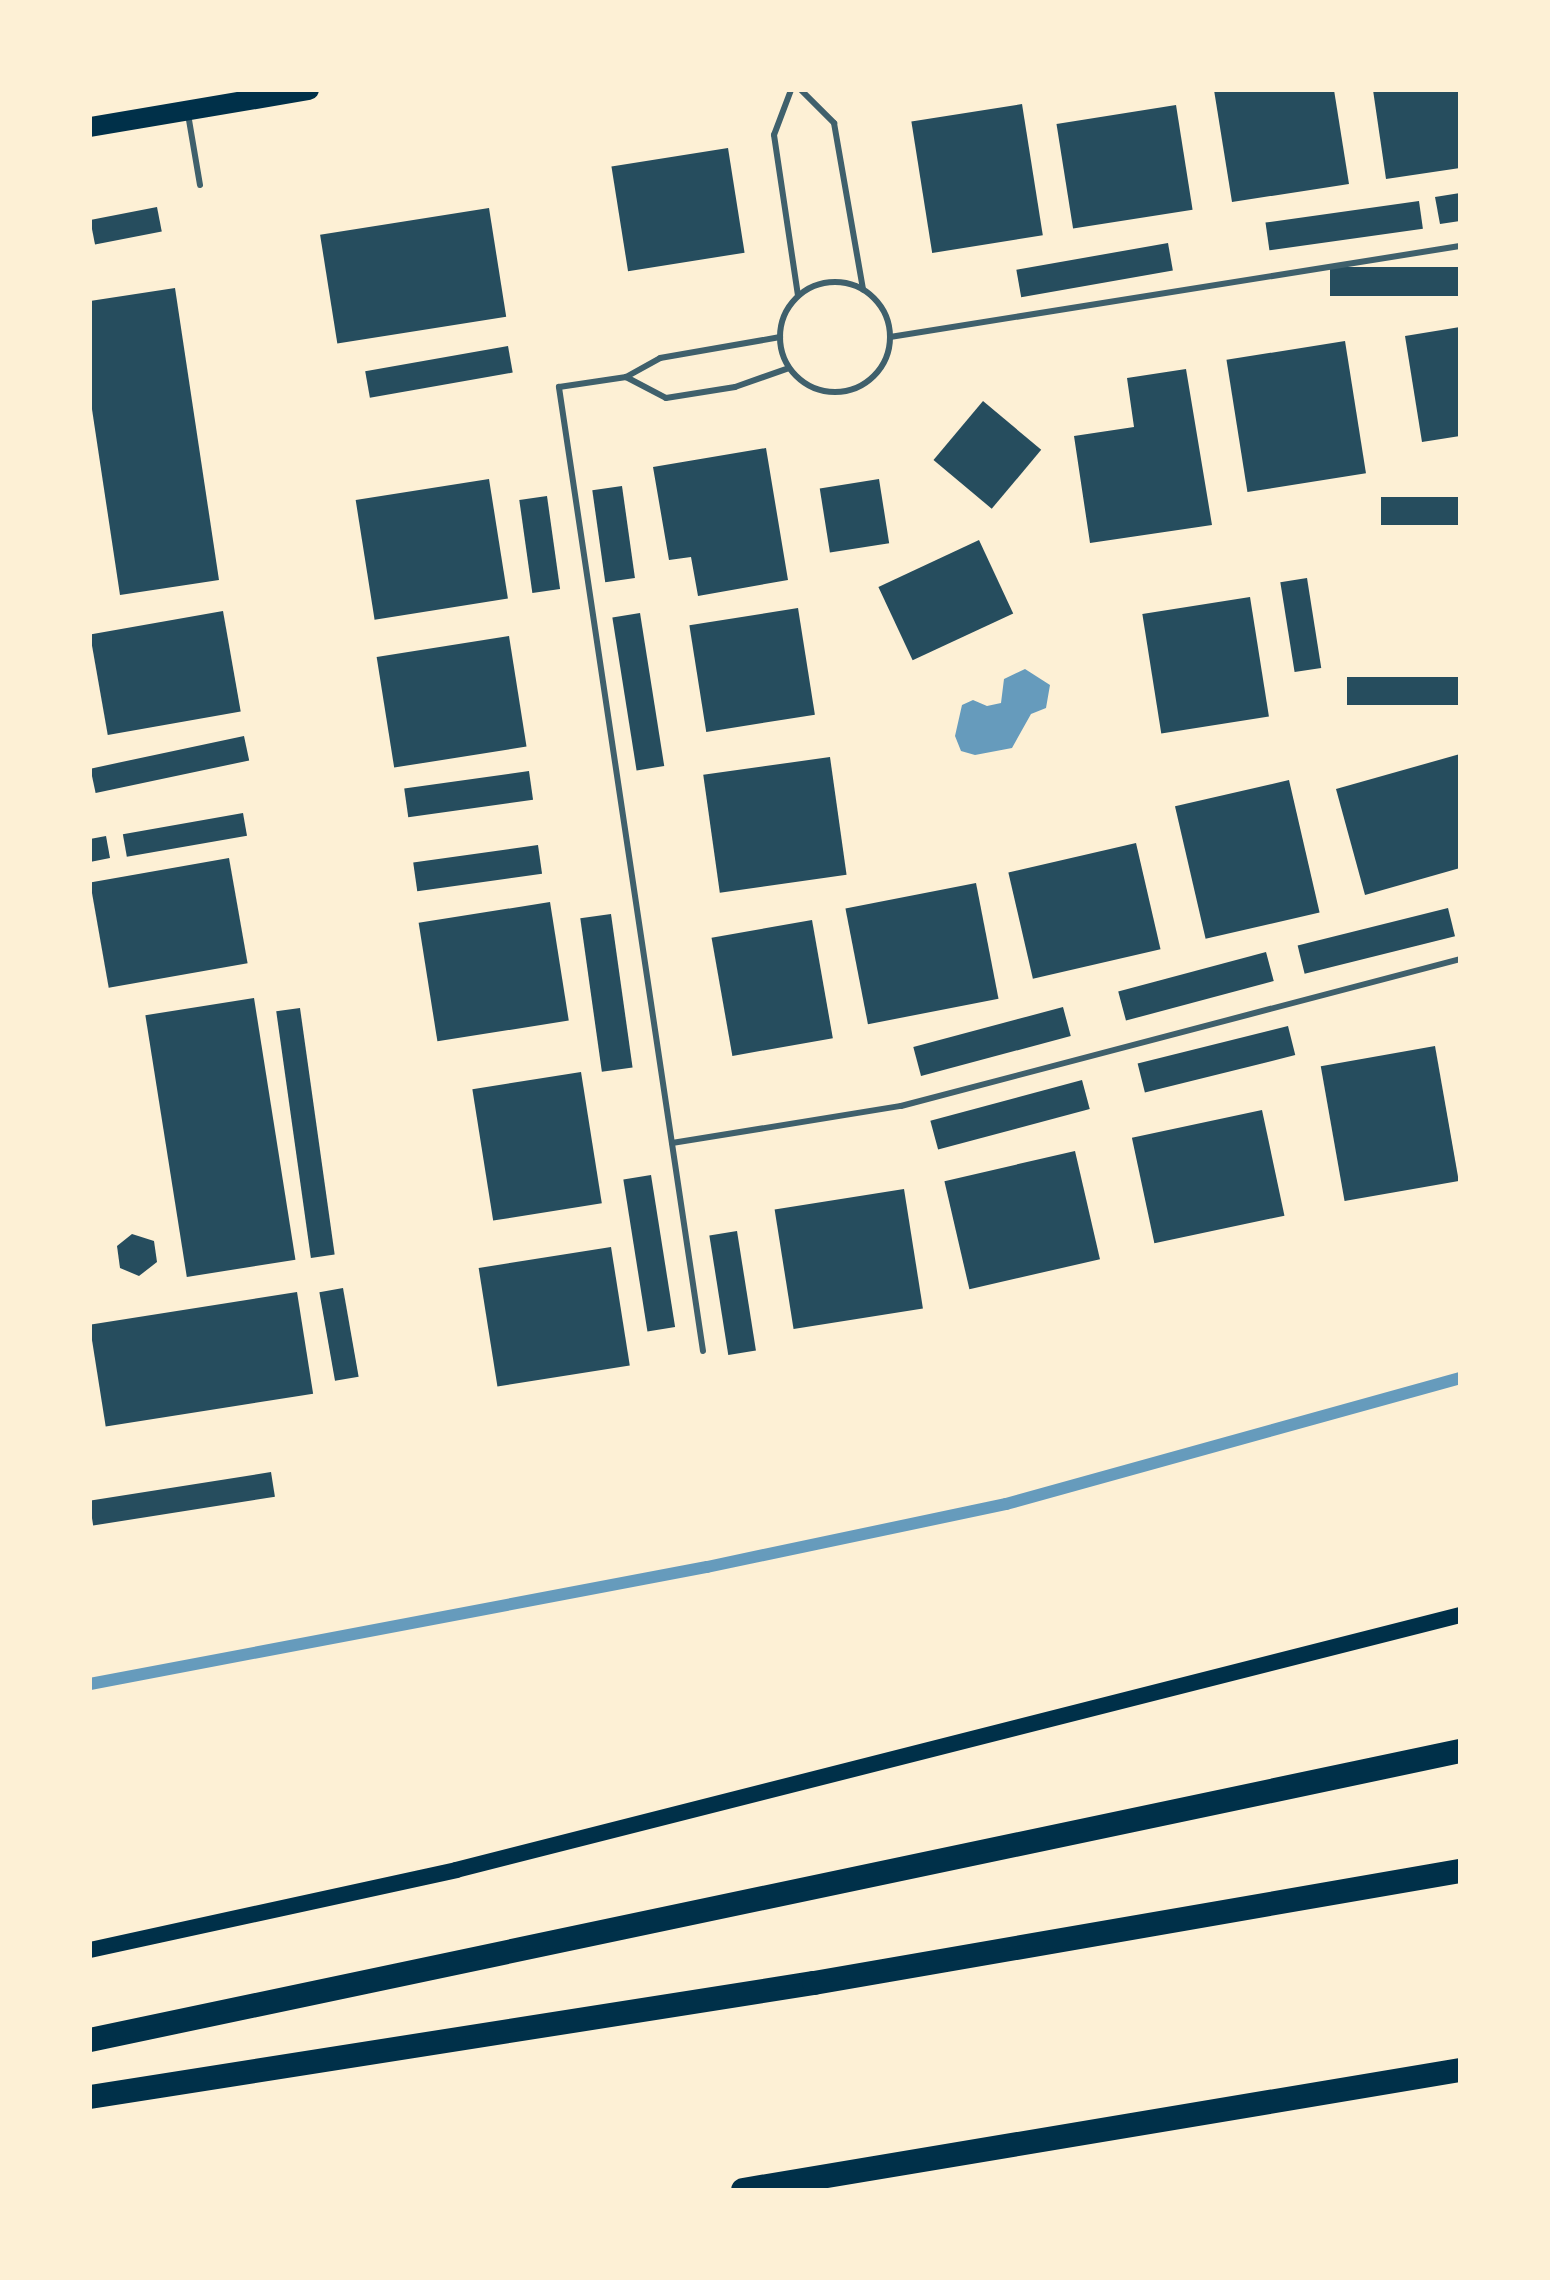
<!DOCTYPE html>
<html>
<head>
<meta charset="utf-8">
<style>
	body { margin:0 }
	#map { position:relative; width:1550px; height:2280px; overflow:hidden; background:#fdf0d5; font-family:Overpass,sans-serif }
	div>[style] { position:absolute }
	[style*='--x'] { left:calc(var(--x)*1px); top:calc(var(--y)*1px); width:calc(var(--w)*1px); rotate:calc(var(--a)*1deg) }
	.water>* { inset:0; background:#669bbc }
	.stream>* { height:12px; margin:-6px; padding:0 6px; transform-origin:6px; border-radius:6px; background:#669bbc }
	.building>* { inset:0; background:#264d5e; transform-origin:0 0 }
	.service>* { height:6px; margin:-3px; padding:0 3px; transform-origin:3px; border-radius:3px; background:#3f606c }
	.service>.ring { margin:-3px; padding:0; box-sizing:content-box; background:none; border:6px solid #3f606c; border-radius:50% }
	.secondary>* { height:16px; margin:-8px; padding:0 8px; transform-origin:8px; border-radius:8px; background:#003049 }
	.primary>* { height:20px; margin:-10px; padding:0 10px; transform-origin:10px; border-radius:10px; background:#003049 }
	.motorway>* { height:24px; margin:-12px; padding:0 12px; transform-origin:12px; border-radius:12px; background:#003049 }
	span { translate:-50% -50%; white-space:nowrap; text-align:center; line-height:1.15; -webkit-text-stroke:8px #fdf0d5; paint-order:stroke }
	.frame { position:absolute; inset:0; border:92px solid #fdf0d5; pointer-events:none }
</style>
</head>
<body>
<div id="map">
	<div class="water">
		<div style="clip-path:polygon(1025px 669px,1050px 685px,1046px 708px,1031px 714px,1012px 748px,975px 755px,961px 751px,955px 736px,962px 705px,973px 700px,987px 706px,1001px 703px,1004px 679px)"></div>
	</div>
	<div class="stream">
		<div style="--x:90;--y:1684;--w:628;--a:-10.74"></div>
		<div style="--x:707;--y:1567;--w:306;--a:-11.9"></div>
		<div style="--x:1006;--y:1504;--w:471;--a:-15.5"></div>
	</div>
	<div class="building">
		<div style="clip-path:polygon(1214px 90px,1334px 90px,1349px 184px,1232px 202px)"></div>
		<div style="clip-path:polygon(1373px 90px,1460px 90px,1460px 168px,1386px 179px)"></div>
		<div style="left:1022px;top:104px;width:133px;height:112px;rotate:81deg"></div>
		<div style="left:1176px;top:105px;width:106px;height:121px;rotate:81deg"></div>
		<div style="left:728px;top:148px;width:106px;height:118px;rotate:81deg"></div>
		<div style="clip-path:polygon(1460px 193px,1460px 221px,1440px 224px,1435px 197px)"></div>
		<div style="left:1419px;top:201px;width:28px;height:155px;rotate:82deg"></div>
		<div style="left:157px;top:207px;width:25px;height:68px;rotate:79deg"></div>
		<div style="left:489px;top:208px;width:110px;height:171px;rotate:81deg"></div>
		<div style="left:1168px;top:243px;width:28px;height:154px;rotate:80deg"></div>
		<div style="left:1460px;top:267px;width:29px;height:130px;rotate:90deg"></div>
		<div style="clip-path:polygon(175px 288px,219px 580px,120px 595px,90px 396px,90px 301px)"></div>
		<div style="clip-path:polygon(1460px 327px,1460px 436px,1422px 442px,1405px 336px)"></div>
		<div style="left:1345px;top:341px;width:134px;height:120px;rotate:81deg"></div>
		<div style="left:508px;top:346px;width:27px;height:145px;rotate:80deg"></div>
		<div style="clip-path:polygon(1186px 369px,1212px 525px,1090px 543px,1074px 436px,1134px 427px,1127px 378px)"></div>
		<div style="left:983px;top:401px;width:76px;height:77px;rotate:40deg"></div>
		<div style="clip-path:polygon(766px 448px,788px 580px,698px 596px,691px 557px,669px 560px,653px 467px)"></div>
		<div style="left:489px;top:479px;width:121px;height:135px;rotate:81deg"></div>
		<div style="left:879px;top:479px;width:65px;height:60px;rotate:81deg"></div>
		<div style="left:622px;top:486px;width:93px;height:30px;rotate:82deg"></div>
		<div style="left:547px;top:496px;width:94px;height:28px;rotate:82deg"></div>
		<div style="left:1460px;top:497px;width:28px;height:79px;rotate:90deg"></div>
		<div style="left:979px;top:540px;width:81px;height:111px;rotate:65deg"></div>
		<div style="left:1307px;top:578px;width:91px;height:27px;rotate:81deg"></div>
		<div style="left:1250px;top:597px;width:121px;height:109px;rotate:81deg"></div>
		<div style="left:798px;top:608px;width:108px;height:110px;rotate:81deg"></div>
		<div style="left:223px;top:611px;width:102px;height:135px;rotate:80deg"></div>
		<div style="left:640px;top:613px;width:155px;height:28px;rotate:81deg"></div>
		<div style="left:509px;top:636px;width:112px;height:134px;rotate:81deg"></div>
		<div style="left:1460px;top:677px;width:28px;height:113px;rotate:90deg"></div>
		<div style="left:244px;top:736px;width:25px;height:157px;rotate:78deg"></div>
		<div style="clip-path:polygon(1460px 754px,1460px 868px,1365px 895px,1336px 789px)"></div>
		<div style="left:830px;top:757px;width:119px;height:128px;rotate:82deg"></div>
		<div style="left:529px;top:771px;width:29px;height:126px;rotate:82deg"></div>
		<div style="left:1289px;top:780px;width:136px;height:117px;rotate:77deg"></div>
		<div style="left:243px;top:813px;width:23px;height:122px;rotate:80deg"></div>
		<div style="clip-path:polygon(106px 836px,110px 858px,90px 862px,90px 839px)"></div>
		<div style="left:1136px;top:843px;width:109px;height:131px;rotate:77deg"></div>
		<div style="left:538px;top:845px;width:29px;height:126px;rotate:82deg"></div>
		<div style="left:229px;top:858px;width:107px;height:141px;rotate:80deg"></div>
		<div style="left:976px;top:883px;width:118px;height:133px;rotate:79deg"></div>
		<div style="left:550px;top:902px;width:120px;height:133px;rotate:81deg"></div>
		<div style="left:1448px;top:908px;width:29px;height:155px;rotate:76deg"></div>
		<div style="left:611px;top:914px;width:155px;height:31px;rotate:82deg"></div>
		<div style="left:812px;top:920px;width:120px;height:102px;rotate:80deg"></div>
		<div style="left:1266px;top:952px;width:30px;height:153px;rotate:75deg"></div>
		<div style="left:254px;top:998px;width:265px;height:110px;rotate:81deg"></div>
		<div style="left:1063px;top:1007px;width:30px;height:155px;rotate:75deg"></div>
		<div style="left:300px;top:1008px;width:249px;height:24px;rotate:82deg"></div>
		<div style="left:1288px;top:1026px;width:30px;height:155px;rotate:76deg"></div>
		<div style="left:1435px;top:1046px;width:137px;height:116px;rotate:80deg"></div>
		<div style="left:581px;top:1072px;width:133px;height:110px;rotate:81deg"></div>
		<div style="left:1082px;top:1080px;width:30px;height:157px;rotate:75deg"></div>
		<div style="left:1262px;top:1110px;width:108px;height:133px;rotate:78deg"></div>
		<div style="left:1075px;top:1151px;width:111px;height:134px;rotate:77deg"></div>
		<div style="left:651px;top:1175px;width:154px;height:28px;rotate:81deg"></div>
		<div style="left:904px;top:1189px;width:121px;height:131px;rotate:81deg"></div>
		<div style="left:737px;top:1231px;width:121px;height:28px;rotate:81deg"></div>
		<div style="clip-path:polygon(132px 1234px,154px 1241px,157px 1262px,139px 1276px,120px 1268px,117px 1246px)"></div>
		<div style="left:611px;top:1247px;width:120px;height:134px;rotate:81deg"></div>
		<div style="left:343px;top:1288px;width:90px;height:24px;rotate:80deg"></div>
		<div style="left:297px;top:1292px;width:103px;height:210px;rotate:81deg"></div>
		<div style="left:271px;top:1472px;width:25px;height:184px;rotate:81deg"></div>
	</div>
	<div class="service">
		<div style="--x:791;--y:90;--w:48;--a:110.7"></div>
		<div style="--x:774;--y:135;--w:162;--a:81.5"></div>
		<div style="--x:801;--y:90;--w:47;--a:45"></div>
		<div style="--x:834;--y:123;--w:169;--a:80.1"></div>
		<div style="--x:188;--y:114;--w:72;--a:80.4"></div>
		<div class="ring" style="left:780px;top:282px;width:104px;height:104px"></div>
		<div style="--x:890;--y:337;--w:577;--a:-9.07"></div>
		<div style="--x:626;--y:377;--w:45;--a:27.7"></div>
		<div style="--x:666;--y:398;--w:70;--a:-9.1"></div>
		<div style="--x:735;--y:387;--w:57;--a:-19.4"></div>
		<div style="--x:672;--y:1143;--w:232;--a:-9.2"></div>
		<div style="--x:901;--y:1106;--w:578;--a:-14.73"></div>
		<div style="--x:703;--y:1351;--w:975;--a:-98.5"></div>
		<div style="--x:559;--y:387;--w:68;--a:-8.5"></div>
		<div style="--x:626;--y:377;--w:39;--a:-29"></div>
		<div style="--x:660;--y:358;--w:122;--a:-9.9"></div>
	</div>
	<div class="secondary">
		<div style="--x:90;--y:1950;--w:375;--a:-12.3"></div>
		<div style="--x:456;--y:1870;--w:1036;--a:-14.25"></div>
	</div>
	<div class="primary">
		<div style="--x:90;--y:127;--w:222;--a:-9.6"></div>
	</div>
	<div class="motorway">
		<div style="--x:90;--y:2040;--w:1400;--a:-11.91"></div>
		<div style="--x:90;--y:2097;--w:733;--a:-8.95"></div>
		<div style="--x:814;--y:1983;--w:656;--a:-9.84"></div>
		<div style="--x:743;--y:2190;--w:727;--a:-9.5"></div>
	</div>
	<div class="frame"></div>
</div>
</body>
</html>
